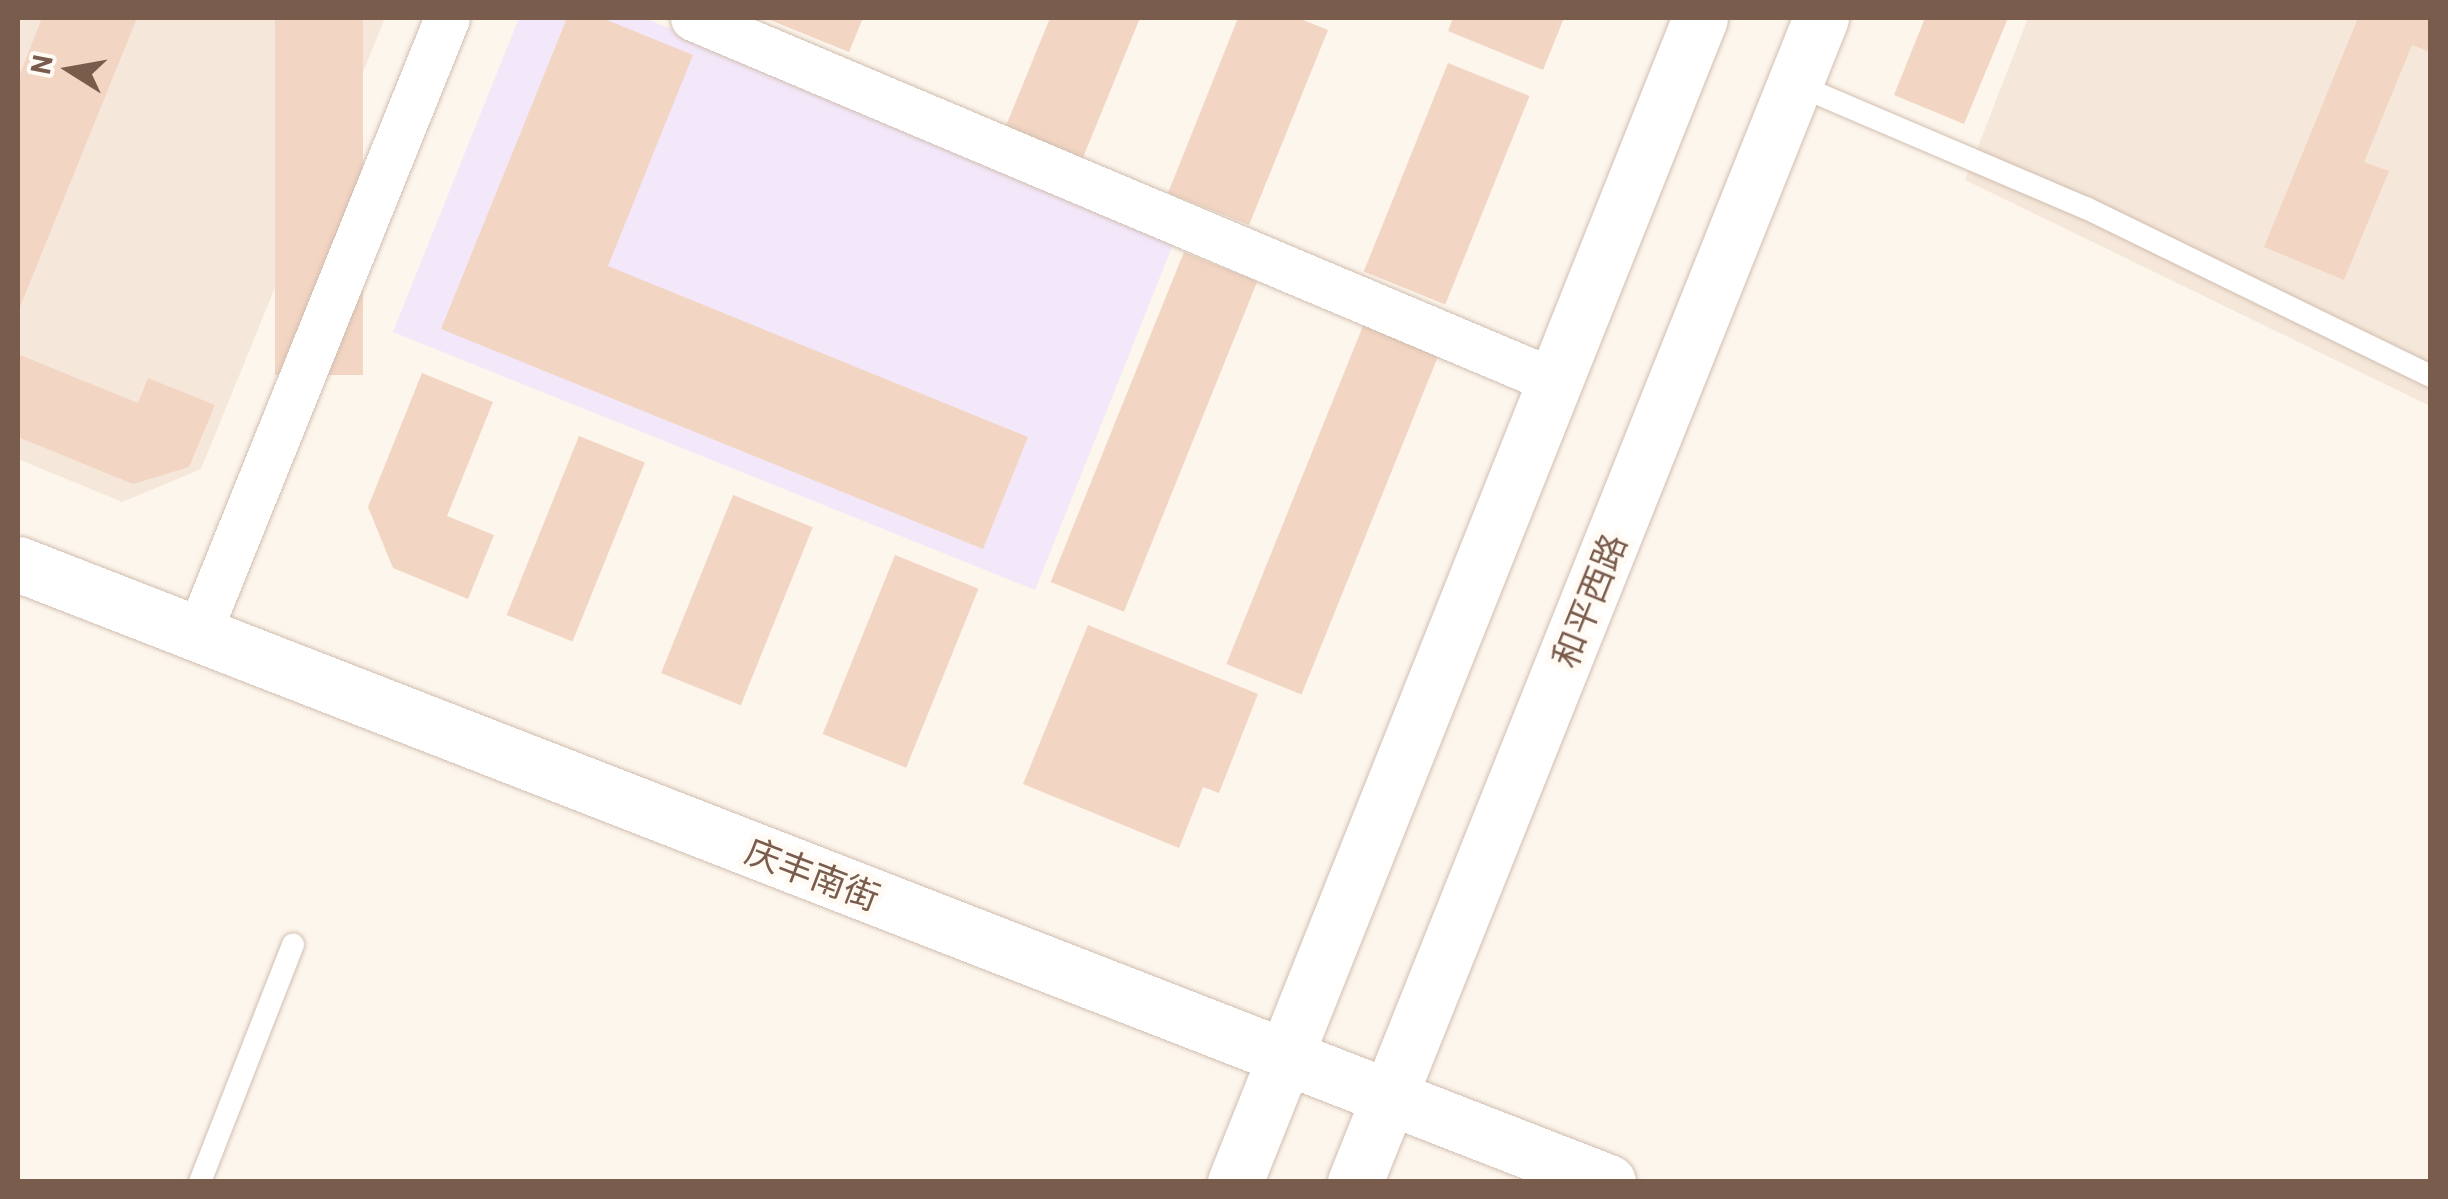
<!DOCTYPE html>
<html>
<head>
<meta charset="utf-8">
<style>
	body { margin:0 }
	#map { position:relative; width:2448px; height:1199px; overflow:hidden; background:#fdf6ec; font-family:Barlow,"Noto Sans SC",sans-serif }
	div>[style] { position:absolute }
	[style*='--x'] { left:calc(var(--x)*1px); top:calc(var(--y)*1px); width:calc(var(--w)*1px); rotate:calc(var(--a)*1deg) }
	.residential>* { inset:0; background:#f5e8da }
	.education>* { inset:0; background:#f3e8fa }
	.building>* { inset:0; background:#f3d5c3; transform-origin:0 0 }
	.roads { filter:drop-shadow(0 0 2px #d1beb0) drop-shadow(0 0 2px #d1beb0) }
	.service>* { height:22px; margin:-11px; padding:0 11px; transform-origin:11px; border-radius:11px; background:#fff }
	.minor>* { height:45px; margin:-22.5px; padding:0 22.5px; transform-origin:22.5px; border-radius:22.5px; background:#fff }
	.tertiary>* { height:55px; margin:-27.5px; padding:0 27.5px; transform-origin:27.5px; border-radius:27.5px; background:#fff }
	.secondary>* { height:55px; margin:-27.5px; padding:0 27.5px; transform-origin:27.5px; border-radius:27.5px; background:#fff }
	span { translate:-50% -50%; white-space:nowrap; text-align:center; line-height:1.15; -webkit-text-stroke:10px #fffaf3; paint-order:stroke }
	.street-label { font-size:35px; color:#7a5c4d }
	.frame { position:absolute; inset:0; border:20px solid #7a5c4d; pointer-events:none }
	.north { position:absolute; left:20px; top:20px; width:100px; height:100px; -webkit-text-stroke:8px #fffaf3; paint-order:stroke; rotate:281deg; font-size:28px; font-weight:700; line-height:40px; text-align:center; color:#7a5c4d }
	.north::after { content:''; display:block; margin:auto; width:35px; height:45px; background:#7a5c4d; clip-path:polygon(50% 0,100% 100%,50% 72%,0 100%) }
</style>
</head>
<body>
<div id="map">
	<div class="residential">
		<div style="clip-path:polygon(18px 18px,385px 18px,201px 469px,122px 502px,18px 459px)"></div>
		<div style="clip-path:polygon(2028px 18px,2430px 18px,2430px 406px,1965px 180px)"></div>
	</div>
	<div class="education">
		<div style="clip-path:polygon(519px 18px,644px 18px,1178px 232px,1035px 590px,393px 332px)"></div>
	</div>
	<div class="building">
		<div style="clip-path:polygon(42px 18px,137px 18px,18px 312px,18px 79px)"></div>
		<div style="left:275px;top:18px;width:88px;height:357px"></div>
		<div style="clip-path:polygon(567px 18px,602px 18px,693px 55px,608px 266px,1028px 437px,983px 549px,441px 329px)"></div>
		<div style="clip-path:polygon(765px 18px,863px 18px,849px 52px)"></div>
		<div style="clip-path:polygon(1050px 18px,1140px 18px,1080px 165px,1003px 133px)"></div>
		<div style="clip-path:polygon(1238px 18px,1298px 18px,1328px 30px,1249px 225px,1168px 193px)"></div>
		<div style="clip-path:polygon(1453px 18px,1564px 18px,1543px 70px,1448px 31px)"></div>
		<div style="clip-path:polygon(1925px 18px,2008px 18px,1964px 124px,1894px 95px)"></div>
		<div style="clip-path:polygon(2358px 18px,2430px 18px,2430px 52px,2412px 45px,2364px 162px,2389px 171px,2344px 280px,2264px 247px)"></div>
		<div style="left:1448px;top:63px;width:88px;height:225px;rotate:22deg"></div>
		<div style="left:1184px;top:252px;width:79px;height:356px;rotate:22deg"></div>
		<div style="left:1365px;top:321px;width:81px;height:370px;rotate:22deg"></div>
		<div style="clip-path:polygon(20px 355px,138px 403px,148px 378px,215px 405px,189px 467px,133px 484px,18px 437px)"></div>
		<div style="clip-path:polygon(422px 373px,493px 402px,447px 516px,494px 535px,468px 599px,393px 568px,368px 507px)"></div>
		<div style="left:579px;top:436px;width:71px;height:193px;rotate:22deg"></div>
		<div style="left:733px;top:495px;width:86px;height:192px;rotate:22deg"></div>
		<div style="left:895px;top:555px;width:90px;height:193px;rotate:22deg"></div>
		<div style="clip-path:polygon(1088px 625px,1258px 694px,1219px 793px,1203px 787px,1179px 848px,1023px 784px)"></div>
	</div>
	<div class="roads">
		<div class="service">
			<div style="--x:1795;--y:84;--w:316;--a:23.1"></div>
			<div style="--x:2086;--y:208;--w:383;--a:26"></div>
			<div style="--x:200;--y:1182;--w:255;--a:-68.6"></div>
		</div>
		<div class="minor">
			<div style="--x:693;--y:18;--w:934;--a:22.86"></div>
			<div style="--x:198;--y:634;--w:664;--a:-67.99"></div>
		</div>
		<div class="tertiary">
			<div style="--x:18;--y:564;--w:1706;--a:21.24"></div>
		</div>
		<div class="secondary">
			<div style="--x:1235;--y:1182;--w:1253;--a:-68.22"></div>
			<div style="--x:1355;--y:1182;--w:1254;--a:-68.18"></div>
		</div>
	</div>
	<div class="street-label">
		<span style="left:1588px;top:600px;rotate:-68deg">和平西路</span>
		<span style="left:813px;top:873px;rotate:21deg">庆丰南街</span>
	</div>
	<div class="frame"></div>
	<div class="north">N</div>
</div>
</body>
</html>
